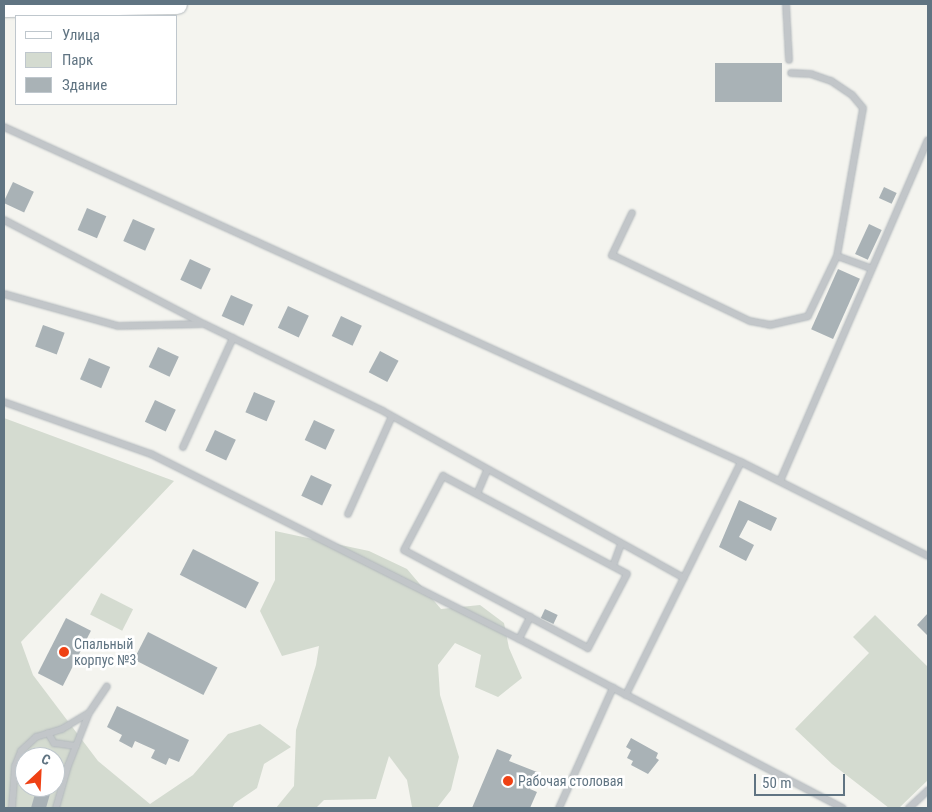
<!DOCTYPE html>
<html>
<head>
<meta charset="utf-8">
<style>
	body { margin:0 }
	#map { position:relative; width:932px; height:812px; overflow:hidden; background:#f4f4ef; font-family:"Roboto Condensed",sans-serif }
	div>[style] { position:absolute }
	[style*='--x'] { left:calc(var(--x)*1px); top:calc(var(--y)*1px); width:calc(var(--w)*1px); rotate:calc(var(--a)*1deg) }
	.green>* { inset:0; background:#d4dbd0; transform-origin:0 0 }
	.building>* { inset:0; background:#a9b2b6; transform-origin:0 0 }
	.roads { filter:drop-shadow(0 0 1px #b2b8bc) drop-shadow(0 0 1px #b2b8bc) }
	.lane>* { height:6px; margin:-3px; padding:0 3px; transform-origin:3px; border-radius:3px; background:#c2c6c9 }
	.secondary>* { height:19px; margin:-9.5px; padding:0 9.5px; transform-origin:9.5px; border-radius:9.5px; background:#fff }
	.dots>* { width:14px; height:14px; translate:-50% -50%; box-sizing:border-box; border:2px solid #fff; border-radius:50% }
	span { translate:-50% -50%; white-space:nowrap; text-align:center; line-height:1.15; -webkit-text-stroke:5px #fff; paint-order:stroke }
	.poi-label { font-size:14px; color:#607482 }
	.left { translate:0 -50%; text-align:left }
	.frame { position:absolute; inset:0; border:5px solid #607482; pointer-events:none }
	.legend { position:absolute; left:15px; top:15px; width:162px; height:90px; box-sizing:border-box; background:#fff; border:1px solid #bfc7cd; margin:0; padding:6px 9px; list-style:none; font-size:15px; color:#607482 }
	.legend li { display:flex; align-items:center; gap:10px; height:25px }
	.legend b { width:25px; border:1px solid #bfc7cd }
	.north { position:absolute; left:15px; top:747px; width:50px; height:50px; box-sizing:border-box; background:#fff; border:1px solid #bfc7cd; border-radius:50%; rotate:25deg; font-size:14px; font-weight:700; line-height:20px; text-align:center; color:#607482 }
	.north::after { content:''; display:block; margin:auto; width:18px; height:22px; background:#ef4114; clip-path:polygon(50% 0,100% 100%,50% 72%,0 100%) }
	.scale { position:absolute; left:754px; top:774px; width:91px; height:22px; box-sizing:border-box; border:2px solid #607482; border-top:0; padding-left:6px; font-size:15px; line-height:18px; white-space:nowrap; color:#607482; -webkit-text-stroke:4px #fff; paint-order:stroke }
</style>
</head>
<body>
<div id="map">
	<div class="green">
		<div style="clip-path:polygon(evenodd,4px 418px,174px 481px,21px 642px,33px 675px,98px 761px,150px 804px,193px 775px,228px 734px,260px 724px,291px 747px,264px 764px,257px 788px,235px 803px,232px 808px,4px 808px,4px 418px,25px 757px,55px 757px,55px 787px,25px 787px,25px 757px)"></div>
		<div style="clip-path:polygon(275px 531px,369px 551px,407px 569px,441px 609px,480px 605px,504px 623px,509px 648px,522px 678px,498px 697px,475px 687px,481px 655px,455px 643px,438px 665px,440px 695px,459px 757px,451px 790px,437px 808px,412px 807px,407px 780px,389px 756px,376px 799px,324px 800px,316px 808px,276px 808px,294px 786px,296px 730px,316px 665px,319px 646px,282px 656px,260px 611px,275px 580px)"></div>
		<div style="left:101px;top:593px;width:36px;height:24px;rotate:27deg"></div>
		<div style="clip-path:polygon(875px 615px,928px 667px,928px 780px,899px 808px,889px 808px,832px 764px,795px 729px,869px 653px,853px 637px)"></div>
	</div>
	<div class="building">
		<div style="left:715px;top:63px;width:67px;height:39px"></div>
		<div style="left:13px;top:182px;width:23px;height:23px;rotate:25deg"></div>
		<div style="left:884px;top:187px;width:14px;height:12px;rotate:25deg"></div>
		<div style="left:87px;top:208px;width:21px;height:24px;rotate:23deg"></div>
		<div style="left:133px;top:219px;width:24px;height:24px;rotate:24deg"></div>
		<div style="left:869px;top:224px;width:14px;height:33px;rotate:25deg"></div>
		<div style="left:190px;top:259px;width:23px;height:23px;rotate:25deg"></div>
		<div style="left:838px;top:269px;width:24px;height:66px;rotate:24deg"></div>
		<div style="left:231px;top:295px;width:24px;height:23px;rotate:24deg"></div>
		<div style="left:288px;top:306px;width:23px;height:24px;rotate:25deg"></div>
		<div style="left:341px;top:316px;width:23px;height:22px;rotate:25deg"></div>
		<div style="left:43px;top:325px;width:23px;height:23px;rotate:20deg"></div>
		<div style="left:158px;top:347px;width:23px;height:22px;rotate:25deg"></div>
		<div style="left:380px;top:351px;width:21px;height:24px;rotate:28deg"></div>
		<div style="left:89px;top:358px;width:23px;height:23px;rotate:23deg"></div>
		<div style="left:254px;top:392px;width:23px;height:22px;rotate:23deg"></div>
		<div style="left:155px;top:400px;width:23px;height:24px;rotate:25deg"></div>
		<div style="left:314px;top:420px;width:23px;height:22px;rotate:25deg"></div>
		<div style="left:215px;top:430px;width:23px;height:23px;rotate:25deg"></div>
		<div style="left:311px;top:475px;width:23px;height:23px;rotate:25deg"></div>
		<div style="clip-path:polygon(739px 500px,777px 518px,771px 531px,748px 520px,739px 537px,754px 545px,746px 561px,719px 547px)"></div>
		<div style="left:193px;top:549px;width:74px;height:29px;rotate:27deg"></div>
		<div style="left:545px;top:609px;width:14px;height:10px;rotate:25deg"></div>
		<div style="clip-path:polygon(928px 613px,928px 636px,917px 625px)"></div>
		<div style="left:66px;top:618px;width:28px;height:62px;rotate:27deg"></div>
		<div style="left:148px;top:632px;width:78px;height:31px;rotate:27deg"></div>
		<div style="clip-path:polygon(117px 706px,189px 740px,179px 762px,169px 758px,166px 765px,151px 758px,155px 750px,135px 741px,132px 748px,119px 741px,122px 735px,107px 727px)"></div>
		<div style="clip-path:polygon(631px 738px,658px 753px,656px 758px,659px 760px,648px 774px,631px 765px,633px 761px,627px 758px,631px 750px,626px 747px)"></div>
		<div style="clip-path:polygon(497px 749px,512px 755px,509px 761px,537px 772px,530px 789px,537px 792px,530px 808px,472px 808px)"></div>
		<div style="clip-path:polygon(37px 787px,52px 787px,46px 808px,31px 808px)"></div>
	</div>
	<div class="roads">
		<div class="lane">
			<div style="--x:786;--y:4;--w:56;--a:86.9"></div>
			<div style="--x:4;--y:127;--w:810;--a:24.44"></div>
			<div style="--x:741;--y:462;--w:260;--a:116.3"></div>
			<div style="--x:632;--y:213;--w:47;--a:115.5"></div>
			<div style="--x:612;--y:255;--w:153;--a:25.6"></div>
			<div style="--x:750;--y:321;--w:20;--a:11"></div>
			<div style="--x:770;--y:325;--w:39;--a:-13"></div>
			<div style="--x:808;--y:316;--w:67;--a:-64.2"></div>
			<div style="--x:837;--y:256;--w:150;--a:-80"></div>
			<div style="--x:863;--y:108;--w:17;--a:-130"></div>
			<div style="--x:852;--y:95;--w:25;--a:-146"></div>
			<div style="--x:831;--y:81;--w:21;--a:-161"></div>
			<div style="--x:811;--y:74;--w:20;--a:-177"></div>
			<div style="--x:4;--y:220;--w:225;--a:27.5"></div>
			<div style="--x:204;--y:324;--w:199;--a:25.9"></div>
			<div style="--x:383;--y:411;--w:344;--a:29"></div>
			<div style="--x:837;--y:256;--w:37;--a:20"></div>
			<div style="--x:4;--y:294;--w:118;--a:15.7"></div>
			<div style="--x:118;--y:326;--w:85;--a:-1.3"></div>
			<div style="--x:4;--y:402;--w:156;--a:19.5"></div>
			<div style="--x:151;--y:454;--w:421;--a:26.7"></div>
			<div style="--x:527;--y:643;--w:356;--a:27.6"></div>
			<div style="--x:183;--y:447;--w:120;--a:-65.4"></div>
			<div style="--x:741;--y:462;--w:209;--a:26.7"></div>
			<div style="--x:443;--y:476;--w:208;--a:28"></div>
			<div style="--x:627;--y:574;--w:84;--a:117.8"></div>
			<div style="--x:588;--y:648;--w:208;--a:-152"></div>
			<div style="--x:404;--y:550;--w:84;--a:-62.2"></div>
			<div style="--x:781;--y:479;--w:369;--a:-66.6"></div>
			<div style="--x:477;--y:494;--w:25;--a:-67"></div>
			<div style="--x:348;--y:514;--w:107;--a:-65.8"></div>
			<div style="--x:613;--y:566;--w:23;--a:-70"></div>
			<div style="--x:519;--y:639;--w:25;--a:-63"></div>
			<div style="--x:48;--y:733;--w:12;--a:59"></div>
			<div style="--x:54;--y:743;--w:22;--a:8"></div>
			<div style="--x:12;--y:808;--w:42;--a:-85.9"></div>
			<div style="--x:15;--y:766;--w:16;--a:-68"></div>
			<div style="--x:21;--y:751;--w:21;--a:-43"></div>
			<div style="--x:36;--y:737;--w:27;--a:-17"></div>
			<div style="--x:62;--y:729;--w:31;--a:-31"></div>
			<div style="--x:56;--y:808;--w:44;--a:-74.1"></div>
			<div style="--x:68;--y:766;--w:57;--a:-68.4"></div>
			<div style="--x:89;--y:713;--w:32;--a:-56"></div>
			<div style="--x:559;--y:808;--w:132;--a:-65.8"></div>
			<div style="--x:909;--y:808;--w:26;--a:-43"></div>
		</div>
		<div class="secondary">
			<div style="--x:4;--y:7;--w:173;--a:-1"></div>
		</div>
	</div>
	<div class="dots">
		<div style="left:64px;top:652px;background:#ef4114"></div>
		<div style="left:508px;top:781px;background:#ef4114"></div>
	</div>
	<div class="poi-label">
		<span class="left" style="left:74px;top:652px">Спальный<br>корпус №3</span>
		<span class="left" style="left:518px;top:781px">Рабочая столовая</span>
	</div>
	<div class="frame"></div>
	<ul class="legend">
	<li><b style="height:6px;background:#fff"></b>Улица</li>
	<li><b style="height:14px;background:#d4dbd0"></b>Парк</li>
	<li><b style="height:14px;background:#a9b2b6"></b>Здание</li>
	</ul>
	<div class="north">С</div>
	<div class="scale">50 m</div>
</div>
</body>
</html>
